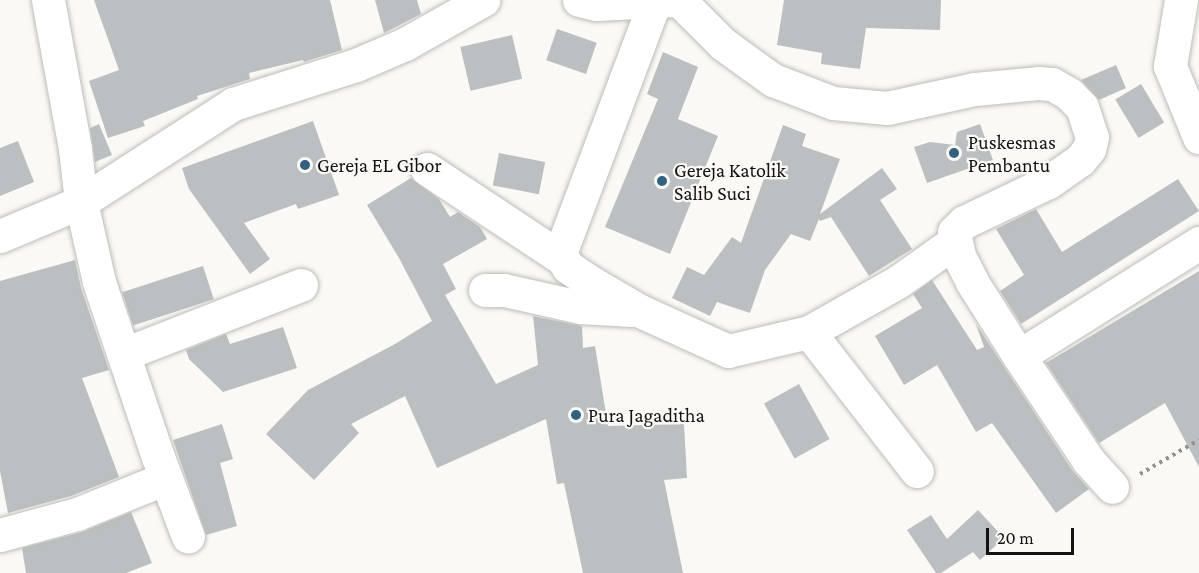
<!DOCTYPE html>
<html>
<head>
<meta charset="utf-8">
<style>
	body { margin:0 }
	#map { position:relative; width:1199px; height:573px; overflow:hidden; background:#faf9f5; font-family:"Crimson Pro",serif }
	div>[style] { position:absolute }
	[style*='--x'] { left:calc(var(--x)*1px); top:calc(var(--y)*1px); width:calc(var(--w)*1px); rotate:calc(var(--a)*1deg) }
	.building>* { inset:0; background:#bbbfc1; transform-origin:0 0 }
	.path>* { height:4px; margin-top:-2px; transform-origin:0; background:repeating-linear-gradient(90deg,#91908d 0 3px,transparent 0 7.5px) }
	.roads { filter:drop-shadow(0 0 2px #bdbcb8) drop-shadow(0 0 2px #bdbcb8) }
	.street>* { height:33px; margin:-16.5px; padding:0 16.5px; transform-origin:16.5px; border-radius:16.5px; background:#fff }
	.dots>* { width:16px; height:16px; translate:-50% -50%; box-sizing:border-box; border:3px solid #faf9f5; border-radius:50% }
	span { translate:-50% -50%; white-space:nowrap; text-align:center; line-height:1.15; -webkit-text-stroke:4.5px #faf9f5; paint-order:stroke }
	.poi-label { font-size:20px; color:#131312 }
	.left { translate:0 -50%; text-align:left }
	.scale { position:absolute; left:986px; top:528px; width:88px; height:27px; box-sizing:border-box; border:3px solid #131312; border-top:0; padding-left:8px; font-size:18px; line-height:21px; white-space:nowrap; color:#131312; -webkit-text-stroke:4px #faf9f5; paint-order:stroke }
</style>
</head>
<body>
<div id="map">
	<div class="building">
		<div style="clip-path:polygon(94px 0,330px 0,342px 50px,304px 62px,303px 60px,249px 73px,250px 79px,197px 96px,198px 99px,143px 121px,145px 126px,108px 138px,89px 81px,119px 70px)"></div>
		<div style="clip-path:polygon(375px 0,417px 0,421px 14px,384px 33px)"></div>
		<div style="clip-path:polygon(784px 0,941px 0,940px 30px,866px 28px,860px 69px,821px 64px,822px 53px,777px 45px)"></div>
		<div style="left:557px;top:29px;width:42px;height:33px;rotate:19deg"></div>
		<div style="left:512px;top:35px;width:45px;height:53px;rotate:77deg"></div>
		<div style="clip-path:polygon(663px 52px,698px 67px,678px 119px,718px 136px,670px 254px,605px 227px,658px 99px,647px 94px)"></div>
		<div style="clip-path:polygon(1116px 65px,1126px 88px,1099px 100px,1081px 80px)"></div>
		<div style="left:1141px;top:84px;width:45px;height:30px;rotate:59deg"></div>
		<div style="clip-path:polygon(313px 121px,339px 195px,298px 209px,296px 204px,244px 223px,270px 259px,250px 274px,189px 189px,182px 168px)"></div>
		<div style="clip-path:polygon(99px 124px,112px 155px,95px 162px,90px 128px)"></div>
		<div style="clip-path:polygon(980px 124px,993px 160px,927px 183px,914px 147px,930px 142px,955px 145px,957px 132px)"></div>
		<div style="clip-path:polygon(783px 125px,806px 134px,802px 146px,840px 159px,820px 214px,882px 168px,897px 189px,880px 200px,912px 249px,869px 276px,831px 217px,820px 221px,819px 219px,810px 241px,791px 234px,765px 270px,750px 313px,717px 302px,710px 316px,672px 298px,687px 267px,704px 275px,732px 237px,741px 243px)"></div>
		<div style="clip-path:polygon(18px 141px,34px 182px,0 196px,0 148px)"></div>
		<div style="left:499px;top:153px;width:47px;height:33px;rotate:11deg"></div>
		<div style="clip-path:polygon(411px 178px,439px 199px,450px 217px,458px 212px,480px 227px,487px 239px,443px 264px,456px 289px,445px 295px,496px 384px,538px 365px,533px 316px,582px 326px,583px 348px,595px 346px,608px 426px,684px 424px,687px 478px,664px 480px,683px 573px,583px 573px,564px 483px,557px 484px,546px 419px,437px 468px,405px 396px,351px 424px,359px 433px,314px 480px,266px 434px,308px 390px,395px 344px,432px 321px,399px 258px,367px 205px)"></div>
		<div style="clip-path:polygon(1178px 179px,1199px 211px,1021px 324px,1000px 291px,1024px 275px,996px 229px,1036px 209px,1062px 252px)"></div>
		<div style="clip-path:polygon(75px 260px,81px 288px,109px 370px,82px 378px,119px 477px,71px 496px,8px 513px,0 471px,0 281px)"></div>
		<div style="left:203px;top:266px;width:35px;height:85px;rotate:72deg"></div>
		<div style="clip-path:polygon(1199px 271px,1199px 467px,1165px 403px,1099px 443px,1046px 363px)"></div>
		<div style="clip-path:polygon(932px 280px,977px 350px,984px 347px,976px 324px,1072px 470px,1089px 489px,1056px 513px,992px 423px,976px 432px,937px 365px,904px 385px,875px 336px,922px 308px,913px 294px)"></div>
		<div style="clip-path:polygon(283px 327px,297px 368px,223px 392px,189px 359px,186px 350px,226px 334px,230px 344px)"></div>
		<div style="left:799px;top:384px;width:63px;height:40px;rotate:61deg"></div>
		<div style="clip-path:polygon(222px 424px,233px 459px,220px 463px,237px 526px,206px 535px,173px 440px)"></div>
		<div style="clip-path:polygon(978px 510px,1004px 538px,980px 560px,973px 552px,941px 573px,936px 573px,907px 530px,931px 515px,947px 539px)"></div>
		<div style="clip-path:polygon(131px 512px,152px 563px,126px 573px,26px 573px,22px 548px,82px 532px)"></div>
	</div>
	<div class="path">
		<div style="--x:1140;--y:474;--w:68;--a:-30"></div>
	</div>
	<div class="roads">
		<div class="street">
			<div style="--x:48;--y:0;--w:151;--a:79.7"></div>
			<div style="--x:75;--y:149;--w:53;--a:83.5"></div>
			<div style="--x:81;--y:202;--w:82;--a:77.3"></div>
			<div style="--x:99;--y:282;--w:185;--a:71.4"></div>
			<div style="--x:158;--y:457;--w:85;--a:69.4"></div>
			<div style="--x:579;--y:0;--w:18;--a:13"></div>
			<div style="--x:597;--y:4;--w:78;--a:-2.9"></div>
			<div style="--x:679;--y:0;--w:62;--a:45"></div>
			<div style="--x:723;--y:44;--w:62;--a:35.8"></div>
			<div style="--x:773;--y:80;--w:64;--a:21"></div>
			<div style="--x:833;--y:103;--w:54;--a:5.3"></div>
			<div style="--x:887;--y:108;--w:90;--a:-12.2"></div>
			<div style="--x:975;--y:89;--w:63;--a:-5.4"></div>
			<div style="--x:1038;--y:83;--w:14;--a:4"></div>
			<div style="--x:1052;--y:84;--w:20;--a:30"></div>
			<div style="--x:1069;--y:94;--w:18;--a:45"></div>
			<div style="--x:1082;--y:107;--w:32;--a:72"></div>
			<div style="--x:1092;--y:137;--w:12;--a:104"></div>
			<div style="--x:1089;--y:149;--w:14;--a:129"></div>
			<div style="--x:1080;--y:160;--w:39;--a:145"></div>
			<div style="--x:1048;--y:182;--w:93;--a:154.5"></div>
			<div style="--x:964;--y:222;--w:14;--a:135"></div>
			<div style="--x:954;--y:232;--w:25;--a:78"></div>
			<div style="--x:959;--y:256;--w:29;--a:63"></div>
			<div style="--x:972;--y:282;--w:88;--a:57.6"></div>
			<div style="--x:1019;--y:356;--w:213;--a:-32.1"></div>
			<div style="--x:1181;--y:0;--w:67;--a:99.5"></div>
			<div style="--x:1170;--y:66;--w:77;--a:67.8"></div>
			<div style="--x:655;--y:1;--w:267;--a:110.6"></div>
			<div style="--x:561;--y:251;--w:8;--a:76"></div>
			<div style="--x:563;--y:259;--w:9;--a:58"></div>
			<div style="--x:568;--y:267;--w:29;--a:34"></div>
			<div style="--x:592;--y:283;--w:56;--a:30.3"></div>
			<div style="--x:640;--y:311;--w:97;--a:24.4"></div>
			<div style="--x:728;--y:351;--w:83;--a:-13.2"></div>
			<div style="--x:809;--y:332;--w:176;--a:52.2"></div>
			<div style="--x:427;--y:169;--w:163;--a:33.5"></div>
			<div style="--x:0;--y:236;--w:88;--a:-22.8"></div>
			<div style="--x:81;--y:202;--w:181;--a:-32.8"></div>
			<div style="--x:233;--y:104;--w:129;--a:-17.6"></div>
			<div style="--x:356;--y:65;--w:53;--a:-23.2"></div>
			<div style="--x:405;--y:44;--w:90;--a:-29.4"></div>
			<div style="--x:485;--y:290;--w:19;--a:0"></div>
			<div style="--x:504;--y:290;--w:78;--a:12.6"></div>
			<div style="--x:580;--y:307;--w:52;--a:3.3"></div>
			<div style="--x:809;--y:332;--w:103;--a:-29.5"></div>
			<div style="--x:899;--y:281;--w:67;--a:-35.3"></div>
			<div style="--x:124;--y:354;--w:190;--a:-21.3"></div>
			<div style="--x:1019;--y:356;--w:125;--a:56.4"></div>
			<div style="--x:1088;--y:460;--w:36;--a:48"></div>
			<div style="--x:0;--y:535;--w:80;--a:-15.3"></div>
			<div style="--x:77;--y:514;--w:96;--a:-22"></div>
		</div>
	</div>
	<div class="dots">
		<div style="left:954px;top:153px;background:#31617f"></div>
		<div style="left:305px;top:165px;background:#31617f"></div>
		<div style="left:662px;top:181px;background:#31617f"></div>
		<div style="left:576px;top:415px;background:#31617f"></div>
	</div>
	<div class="poi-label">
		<span class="left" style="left:968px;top:154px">Puskesmas<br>Pembantu</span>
		<span class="left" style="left:317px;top:165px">Gereja EL Gibor</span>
		<span class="left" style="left:674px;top:182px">Gereja Katolik<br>Salib Suci</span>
		<span class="left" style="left:588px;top:415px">Pura Jagaditha</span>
	</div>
	<div class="scale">20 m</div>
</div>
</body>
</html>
